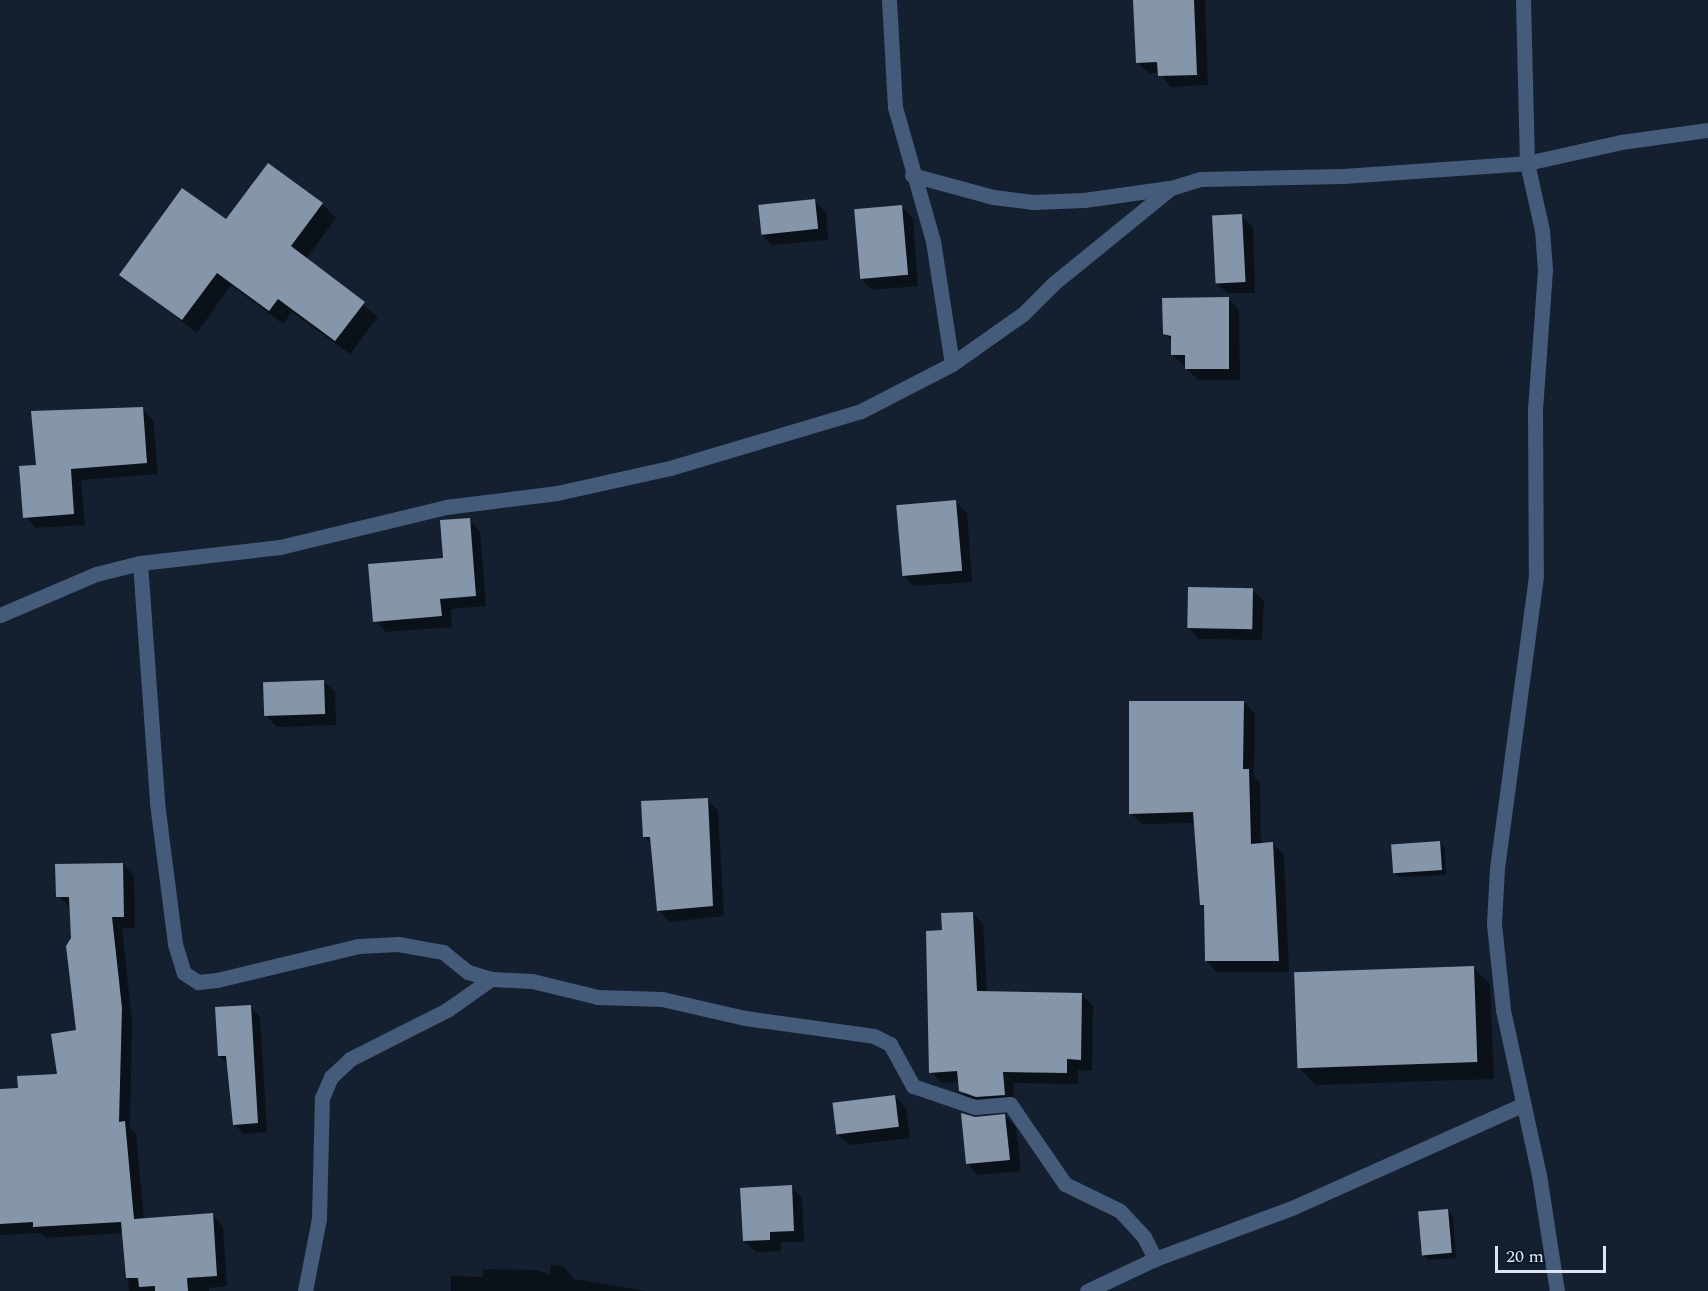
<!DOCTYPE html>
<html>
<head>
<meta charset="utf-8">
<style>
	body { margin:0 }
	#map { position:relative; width:1708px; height:1291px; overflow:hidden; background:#142030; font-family:Spectral,serif }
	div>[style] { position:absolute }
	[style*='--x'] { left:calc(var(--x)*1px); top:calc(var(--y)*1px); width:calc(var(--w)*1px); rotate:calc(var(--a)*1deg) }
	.shadow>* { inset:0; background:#0007 }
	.building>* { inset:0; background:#8595aa; transform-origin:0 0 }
	.street>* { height:15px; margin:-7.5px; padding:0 7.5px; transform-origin:7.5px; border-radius:7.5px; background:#455b7a }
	span { translate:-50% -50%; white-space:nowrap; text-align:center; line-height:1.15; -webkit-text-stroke:6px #0b1626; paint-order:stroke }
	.scale { position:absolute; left:1495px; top:1246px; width:111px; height:27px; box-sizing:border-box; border:3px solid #dde5f1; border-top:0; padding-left:8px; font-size:18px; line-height:21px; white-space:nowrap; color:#dde5f1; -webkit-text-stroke:4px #0b1626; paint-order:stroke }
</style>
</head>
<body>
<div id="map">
	<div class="shadow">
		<div style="clip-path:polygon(1135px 0,1205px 0,1208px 85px,1171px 87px,1159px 73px,1149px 73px,1137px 62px)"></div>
		<div style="clip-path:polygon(815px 201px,826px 212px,828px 240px,772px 245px,761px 234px)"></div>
		<div style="clip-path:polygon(322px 204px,336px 218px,306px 259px,378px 317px,350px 354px,292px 312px,283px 324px,231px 285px,197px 333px,121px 275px,226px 221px)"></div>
		<div style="clip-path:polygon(901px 206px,913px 218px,918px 286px,872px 290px,861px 279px)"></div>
		<div style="clip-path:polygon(1242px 216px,1253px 227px,1255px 293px,1227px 293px,1215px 282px)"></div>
		<div style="clip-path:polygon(1228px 298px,1239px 310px,1240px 380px,1198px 380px,1173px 355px,1173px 342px,1164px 333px)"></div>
		<div style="clip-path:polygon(72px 409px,76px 414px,142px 409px,153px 420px,158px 474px,81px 480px,85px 525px,36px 528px,25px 517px,38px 466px,33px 413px)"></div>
		<div style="clip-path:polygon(956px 502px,967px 513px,972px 582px,914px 586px,903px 575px)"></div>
		<div style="clip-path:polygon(469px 520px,480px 531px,486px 606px,451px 609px,452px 627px,386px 632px,375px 621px,445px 559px)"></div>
		<div style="clip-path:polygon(1252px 590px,1264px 601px,1262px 640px,1199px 639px,1188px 627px)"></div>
		<div style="clip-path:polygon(323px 681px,335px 692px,336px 725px,277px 727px,266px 716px)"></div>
		<div style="clip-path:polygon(1244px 702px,1255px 714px,1254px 776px,1260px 782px,1261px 845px,1273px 844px,1284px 855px,1289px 972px,1217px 972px,1206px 961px,1206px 909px,1201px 905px,1195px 823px,1142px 824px,1131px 813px)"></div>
		<div style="clip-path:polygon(707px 799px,718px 811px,724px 916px,670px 922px,659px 911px,652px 845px,644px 837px)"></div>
		<div style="clip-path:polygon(1440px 843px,1445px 848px,1446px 875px,1399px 877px,1393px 872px)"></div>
		<div style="clip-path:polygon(123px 864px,134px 876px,135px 928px,122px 928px,132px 1020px,130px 1128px,136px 1134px,144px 1220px,212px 1215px,223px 1226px,227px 1286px,209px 1288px,209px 1291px,129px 1291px,124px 1233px,46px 1238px,41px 1233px,0 1235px,0 1091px,19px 1089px,59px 1075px,77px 1032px,71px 908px,58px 896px)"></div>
		<div style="clip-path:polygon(972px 913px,983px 924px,987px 993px,1081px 994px,1093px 1006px,1092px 1071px,1078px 1070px,1078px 1084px,1013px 1083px,1015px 1106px,972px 1102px,961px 1091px,960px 1082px,942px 1083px,931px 1072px,944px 931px)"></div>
		<div style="clip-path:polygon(1474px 968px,1490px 984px,1494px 1079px,1316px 1085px,1299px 1068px)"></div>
		<div style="clip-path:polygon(251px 1007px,260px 1017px,267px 1132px,244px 1134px,234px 1124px,229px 1065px,219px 1056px)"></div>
		<div style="clip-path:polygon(895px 1096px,906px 1108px,910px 1138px,849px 1145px,837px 1134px)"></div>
		<div style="clip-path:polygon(1005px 1116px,1016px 1127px,1021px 1171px,978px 1175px,967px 1163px,975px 1118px)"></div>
		<div style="clip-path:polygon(791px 1187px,802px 1198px,804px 1242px,781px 1242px,781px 1251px,756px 1252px,744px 1241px)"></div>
		<div style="clip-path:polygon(1447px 1211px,1453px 1216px,1456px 1258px,1429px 1260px,1424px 1255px)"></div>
		<div style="clip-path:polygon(551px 1265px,563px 1266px,574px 1279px,646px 1291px,451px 1291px,451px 1276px,483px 1277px,483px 1269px,536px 1270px,550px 1275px)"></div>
	</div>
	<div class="building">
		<div style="clip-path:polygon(1133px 0,1194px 0,1197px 75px,1158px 76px,1157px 62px,1136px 63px)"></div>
		<div style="clip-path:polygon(268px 163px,323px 203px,291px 246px,365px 302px,335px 341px,278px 299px,269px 311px,217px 273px,182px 320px,119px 275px,182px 188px,226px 219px)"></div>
		<div style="left:815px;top:199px;width:30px;height:57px;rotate:84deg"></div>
		<div style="left:902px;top:205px;width:70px;height:48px;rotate:85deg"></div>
		<div style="left:1242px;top:214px;width:68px;height:30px;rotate:87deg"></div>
		<div style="clip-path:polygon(1229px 297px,1229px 369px,1185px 369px,1185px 355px,1171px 355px,1171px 336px,1163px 334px,1162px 298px)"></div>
		<div style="clip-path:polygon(143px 407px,147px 463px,71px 469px,74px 514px,23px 518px,19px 466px,36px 465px,31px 411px)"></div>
		<div style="left:956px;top:500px;width:71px;height:60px;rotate:85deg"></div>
		<div style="clip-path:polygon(470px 518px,476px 596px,440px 599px,442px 616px,373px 622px,368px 564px,443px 558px,440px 520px)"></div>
		<div style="left:1188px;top:587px;width:65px;height:41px;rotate:1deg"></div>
		<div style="left:324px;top:680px;width:34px;height:61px;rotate:88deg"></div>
		<div style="clip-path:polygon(1129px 701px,1244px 701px,1243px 769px,1249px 769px,1251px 844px,1273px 842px,1279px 961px,1205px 961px,1204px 905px,1200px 905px,1193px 812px,1129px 814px)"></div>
		<div style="clip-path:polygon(708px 798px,713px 906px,657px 911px,650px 837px,643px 837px,641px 801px)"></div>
		<div style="left:1440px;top:841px;width:29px;height:49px;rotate:86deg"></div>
		<div style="clip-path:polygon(123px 863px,124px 917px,112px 917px,122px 1008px,119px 1122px,125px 1121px,134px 1219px,213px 1213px,217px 1276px,187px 1278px,188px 1291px,155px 1291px,155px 1286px,139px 1287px,138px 1278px,126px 1278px,121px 1222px,33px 1227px,33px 1222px,0 1224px,0 1089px,18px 1088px,17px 1076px,57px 1074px,51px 1034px,76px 1030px,66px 946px,71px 938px,69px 897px,56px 897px,55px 864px)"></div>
		<div style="clip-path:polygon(973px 912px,977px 991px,1082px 993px,1081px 1060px,1067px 1059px,1067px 1073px,1003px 1072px,1005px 1095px,976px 1097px,959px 1091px,957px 1071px,929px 1073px,926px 931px,942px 930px,941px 913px)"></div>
		<div style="left:1474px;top:966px;width:96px;height:180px;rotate:88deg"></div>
		<div style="clip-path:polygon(251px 1005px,258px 1123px,233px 1125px,226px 1056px,218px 1056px,215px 1007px)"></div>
		<div style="left:895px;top:1095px;width:32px;height:63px;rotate:83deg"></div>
		<div style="clip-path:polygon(961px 1113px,975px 1117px,1005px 1114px,1010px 1160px,966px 1164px)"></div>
		<div style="clip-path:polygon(792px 1185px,794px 1231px,770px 1232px,770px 1240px,743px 1241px,740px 1188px)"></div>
		<div style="left:1448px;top:1209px;width:44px;height:30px;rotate:85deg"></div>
	</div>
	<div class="street">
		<div style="--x:889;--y:0;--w:107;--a:86.8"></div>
		<div style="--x:895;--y:107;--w:139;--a:74.2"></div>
		<div style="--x:933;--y:241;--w:124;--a:81.2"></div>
		<div style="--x:1523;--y:0;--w:163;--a:88.6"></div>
		<div style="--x:1527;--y:163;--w:69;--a:77.4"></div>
		<div style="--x:1542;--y:230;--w:40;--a:85.7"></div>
		<div style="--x:1545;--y:270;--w:139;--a:94.1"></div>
		<div style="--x:1535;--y:409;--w:167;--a:89.7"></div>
		<div style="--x:1536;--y:576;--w:295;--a:97.6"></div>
		<div style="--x:1497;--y:868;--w:56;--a:93.1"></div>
		<div style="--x:1494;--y:924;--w:86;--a:84"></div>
		<div style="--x:1503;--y:1010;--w:169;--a:77.7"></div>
		<div style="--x:1539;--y:1175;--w:117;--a:81.2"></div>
		<div style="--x:912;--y:175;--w:84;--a:15.2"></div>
		<div style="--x:993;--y:197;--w:40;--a:7.1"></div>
		<div style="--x:1033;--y:202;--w:51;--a:-2.2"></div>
		<div style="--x:1084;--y:200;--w:86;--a:-8"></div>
		<div style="--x:140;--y:563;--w:241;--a:85.9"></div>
		<div style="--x:157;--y:803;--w:142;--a:82.7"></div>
		<div style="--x:175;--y:944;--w:30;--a:73"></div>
		<div style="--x:184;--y:973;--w:17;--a:33"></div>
		<div style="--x:198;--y:982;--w:19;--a:-6"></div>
		<div style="--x:217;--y:980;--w:146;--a:-13.5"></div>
		<div style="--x:359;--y:946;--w:39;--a:-3"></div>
		<div style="--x:398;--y:944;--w:46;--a:10.1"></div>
		<div style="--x:443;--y:952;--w:32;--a:39"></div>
		<div style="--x:468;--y:972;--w:24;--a:17"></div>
		<div style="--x:491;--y:979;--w:41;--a:2.8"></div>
		<div style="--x:532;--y:981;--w:68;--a:13.6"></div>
		<div style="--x:598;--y:997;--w:64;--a:1.8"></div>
		<div style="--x:662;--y:999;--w:85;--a:12.9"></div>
		<div style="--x:745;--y:1018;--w:130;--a:7.9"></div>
		<div style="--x:874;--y:1036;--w:18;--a:27"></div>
		<div style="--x:890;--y:1044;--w:48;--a:61.3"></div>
		<div style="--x:913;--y:1086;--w:65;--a:18.7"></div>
		<div style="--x:975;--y:1107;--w:35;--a:-5"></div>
		<div style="--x:1010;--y:1104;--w:97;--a:55.5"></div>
		<div style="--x:1065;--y:1184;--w:61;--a:26.1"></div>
		<div style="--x:1120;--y:1211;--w:35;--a:47"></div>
		<div style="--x:1144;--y:1237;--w:25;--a:63"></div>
		<div style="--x:0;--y:615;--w:104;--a:-23.1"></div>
		<div style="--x:96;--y:574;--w:45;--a:-14"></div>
		<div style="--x:140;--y:563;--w:141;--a:-6.5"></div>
		<div style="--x:280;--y:547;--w:171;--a:-13.5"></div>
		<div style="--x:446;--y:507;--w:112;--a:-7.2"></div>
		<div style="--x:557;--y:493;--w:116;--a:-12.5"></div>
		<div style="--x:670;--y:468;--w:199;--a:-16.6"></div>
		<div style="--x:861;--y:411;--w:102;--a:-27.3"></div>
		<div style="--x:952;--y:364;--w:87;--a:-35.2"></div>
		<div style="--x:1023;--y:314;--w:44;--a:-45"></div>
		<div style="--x:1054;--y:283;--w:151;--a:-39.1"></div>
		<div style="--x:1171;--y:188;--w:31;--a:-17"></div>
		<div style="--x:1201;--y:179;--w:142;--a:-1.2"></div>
		<div style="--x:1343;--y:176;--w:184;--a:-4"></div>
		<div style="--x:1527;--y:163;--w:96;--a:-12.6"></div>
		<div style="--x:1621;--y:142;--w:88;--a:-7.9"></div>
		<div style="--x:305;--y:1291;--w:74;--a:-79.1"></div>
		<div style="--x:319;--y:1218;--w:120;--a:-88.6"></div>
		<div style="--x:322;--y:1098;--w:23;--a:-67"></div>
		<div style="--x:331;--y:1077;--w:26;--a:-43"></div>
		<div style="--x:350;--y:1059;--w:109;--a:-26.8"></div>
		<div style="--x:447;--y:1010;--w:54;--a:-35.2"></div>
		<div style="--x:1087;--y:1291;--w:75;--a:-25.2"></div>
		<div style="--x:1155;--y:1259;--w:148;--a:-20.5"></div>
		<div style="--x:1294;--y:1207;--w:250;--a:-24.1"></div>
	</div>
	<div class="scale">20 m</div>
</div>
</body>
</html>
